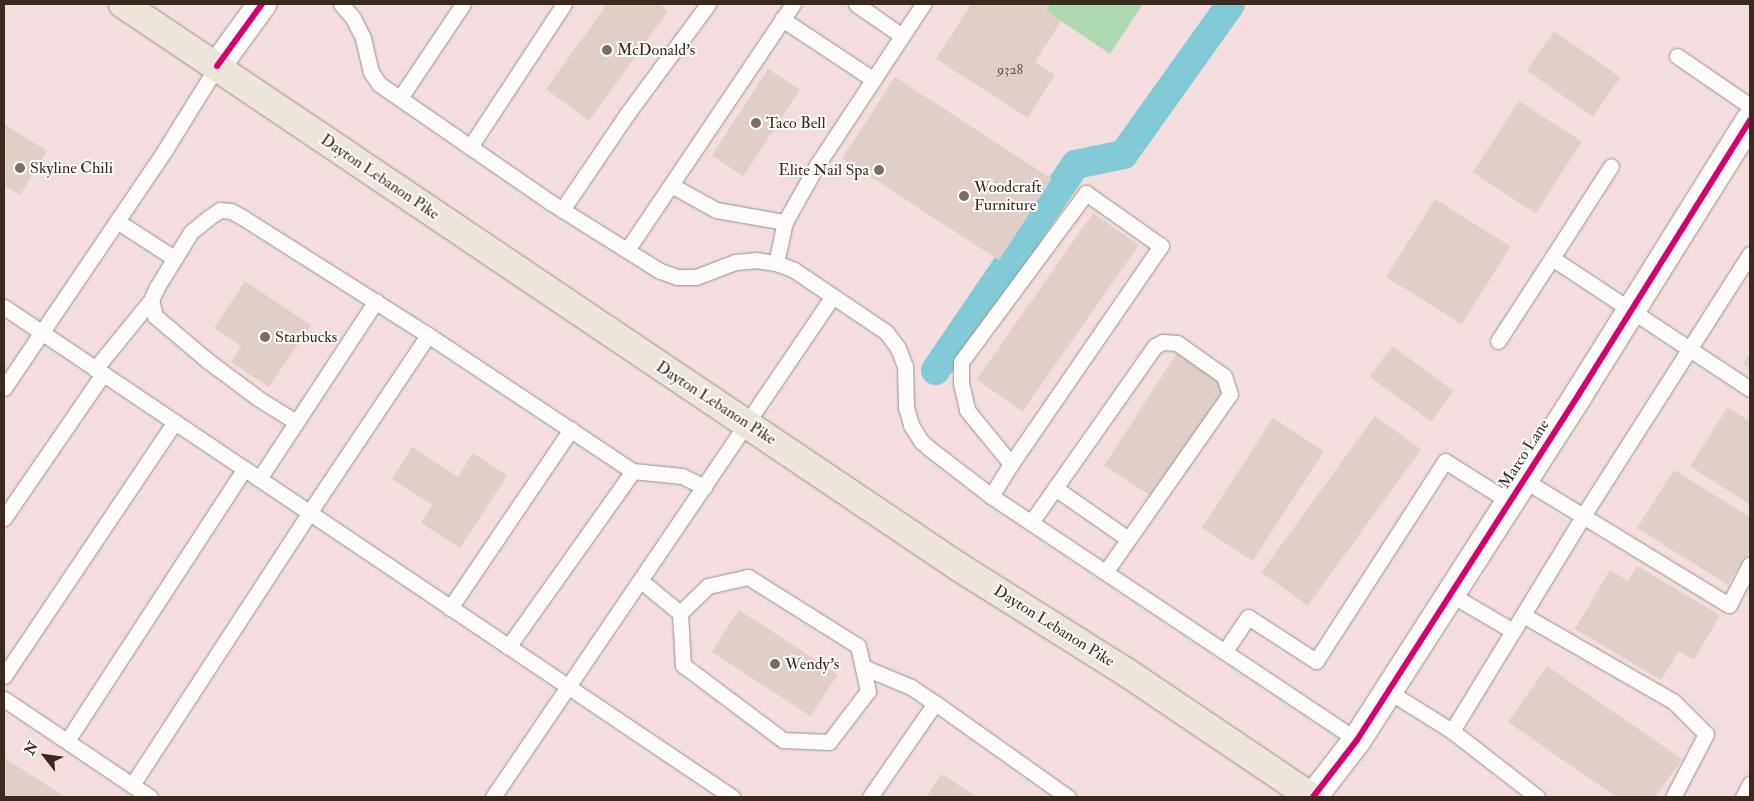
<!DOCTYPE html>
<html>
<head>
<meta charset="utf-8">
<style>
	body { margin:0 }
	#map { position:relative; width:1754px; height:801px; overflow:hidden; background:#f0eee5; font-family:"IM FELL Double Pica",serif }
	div>[style] { position:absolute }
	[style*='--x'] { left:calc(var(--x)*1px); top:calc(var(--y)*1px); width:calc(var(--w)*1px); rotate:calc(var(--a)*1deg) }
	.built>* { inset:0; background:#f3ddde; transform-origin:0 0 }
	.green>* { inset:0; background:#afd9b1 }
	.canal>* { height:29px; margin:-14.5px; padding:0 14.5px; transform-origin:14.5px; border-radius:14.5px; background:#83cad7 }
	.building>* { inset:0; background:#e0cfc8; transform-origin:0 0 }
	.roads { filter:drop-shadow(0 0 1px #97938c) drop-shadow(0 0 1px #97938c) }
	.lane>* { height:15px; margin:-7.5px; padding:0 7.5px; transform-origin:7.5px; border-radius:7.5px; background:#fdfcfb }
	.street>* { height:28px; margin:-14px; padding:0 14px; transform-origin:14px; border-radius:14px; background:#fdfcfb }
	.primary>* { height:28px; margin:-14px; padding:0 14px; transform-origin:14px; border-radius:14px; background:#ede5db }
	.cycleway>* { height:6px; margin:-3px; padding:0 3px; transform-origin:3px; border-radius:3px; background:#d6006c }
	.dots>* { width:14px; height:14px; translate:-50% -50%; box-sizing:border-box; border:2px solid #fff; border-radius:50% }
	span { translate:-50% -50%; white-space:nowrap; text-align:center; line-height:1.15; -webkit-text-stroke:4px #fff; paint-order:stroke }
	.number-label { font-size:14px; color:#645348 }
	.number-label span { -webkit-text-stroke-width:0 }
	.poi-label { font-size:16px; color:#3b2a1e }
	.left { translate:0 -50%; text-align:left }
	.right { translate:-100% -50%; text-align:right }
	.street-label { font-size:16px; color:#3b2a1e }
	.frame { position:absolute; inset:0; border:5px solid #3b2a1e; pointer-events:none }
	.north { position:absolute; left:20px; top:731px; width:50px; height:50px; -webkit-text-stroke:4px #fff; paint-order:stroke; rotate:300deg; font-size:14px; font-weight:700; line-height:20px; text-align:center; color:#3b2a1e }
	.north::after { content:''; display:block; margin:auto; width:18px; height:22px; background:#3b2a1e; clip-path:polygon(50% 0,100% 100%,50% 72%,0 100%) }
</style>
</head>
<body>
<div id="map">
	<div class="built">
		<div style="left:4px;top:4px;width:1746px;height:793px"></div>
	</div>
	<div class="green">
		<div style="clip-path:polygon(1050px 4px,1143px 4px,1110px 54px,1046px 11px)"></div>
	</div>
	<div class="canal">
		<div style="--x:935;--y:370;--w:249;--a:-55.8"></div>
		<div style="--x:1075;--y:164;--w:49;--a:-11.8"></div>
		<div style="--x:1123;--y:154;--w:184;--a:-54.5"></div>
	</div>
	<div class="building">
		<div style="clip-path:polygon(607px 4px,659px 4px,668px 11px,589px 121px,546px 89px)"></div>
		<div style="clip-path:polygon(971px 4px,1050px 4px,1046px 11px,1061px 21px,1035px 62px,1055px 75px,1028px 118px,936px 59px)"></div>
		<div style="left:1554px;top:31px;width:81px;height:48px;rotate:35deg"></div>
		<div style="left:768px;top:69px;width:38px;height:103px;rotate:33deg"></div>
		<div style="left:895px;top:77px;width:187px;height:97px;rotate:33deg"></div>
		<div style="left:1519px;top:101px;width:75px;height:85px;rotate:33deg"></div>
		<div style="clip-path:polygon(4px 124px,47px 151px,20px 195px,4px 185px)"></div>
		<div style="left:1435px;top:199px;width:89px;height:92px;rotate:32deg"></div>
		<div style="left:1093px;top:213px;width:56px;height:203px;rotate:35deg"></div>
		<div style="clip-path:polygon(245px 281px,311px 325px,269px 387px,231px 362px,241px 346px,214px 328px)"></div>
		<div style="left:1392px;top:346px;width:76px;height:38px;rotate:36deg"></div>
		<div style="left:1177px;top:353px;width:59px;height:134px;rotate:33deg"></div>
		<div style="clip-path:polygon(1750px 353px,1750px 368px,1743px 364px)"></div>
		<div style="clip-path:polygon(1728px 407px,1750px 422px,1749px 504px,1690px 466px)"></div>
		<div style="left:1375px;top:416px;width:57px;height:193px;rotate:36deg"></div>
		<div style="left:1273px;top:418px;width:61px;height:131px;rotate:33deg"></div>
		<div style="clip-path:polygon(412px 447px,458px 477px,473px 453px,507px 476px,460px 548px,421px 523px,432px 505px,392px 479px)"></div>
		<div style="clip-path:polygon(1674px 470px,1750px 517px,1750px 550px,1728px 585px,1637px 528px)"></div>
		<div style="clip-path:polygon(1637px 566px,1720px 615px,1694px 660px,1679px 651px,1661px 680px,1575px 629px,1610px 570px,1628px 581px)"></div>
		<div style="left:739px;top:610px;width:118px;height:50px;rotate:33deg"></div>
		<div style="clip-path:polygon(1547px 666px,1682px 759px,1655px 797px,1616px 797px,1508px 722px)"></div>
		<div style="clip-path:polygon(4px 758px,65px 797px,4px 797px)"></div>
		<div style="clip-path:polygon(941px 774px,977px 797px,927px 797px)"></div>
	</div>
	<div class="roads">
		<div class="lane">
			<div style="--x:341;--y:4;--w:18;--a:49"></div>
			<div style="--x:353;--y:18;--w:22;--a:63"></div>
			<div style="--x:363;--y:38;--w:35;--a:77"></div>
			<div style="--x:371;--y:72;--w:14;--a:56"></div>
			<div style="--x:379;--y:84;--w:208;--a:34.6"></div>
			<div style="--x:550;--y:202;--w:130;--a:32.1"></div>
			<div style="--x:660;--y:271;--w:18;--a:19"></div>
			<div style="--x:677;--y:277;--w:19;--a:0"></div>
			<div style="--x:696;--y:277;--w:42;--a:-21"></div>
			<div style="--x:735;--y:262;--w:21;--a:-5"></div>
			<div style="--x:756;--y:260;--w:20;--a:9"></div>
			<div style="--x:776;--y:263;--w:19;--a:21"></div>
			<div style="--x:794;--y:270;--w:111;--a:34"></div>
			<div style="--x:886;--y:332;--w:20;--a:53"></div>
			<div style="--x:898;--y:348;--w:19;--a:69"></div>
			<div style="--x:905;--y:366;--w:41;--a:88.6"></div>
			<div style="--x:906;--y:407;--w:19;--a:74"></div>
			<div style="--x:911;--y:425;--w:19;--a:58"></div>
			<div style="--x:921;--y:441;--w:12;--a:42"></div>
			<div style="--x:930;--y:449;--w:77;--a:37.6"></div>
			<div style="--x:991;--y:496;--w:440;--a:33.7"></div>
			<div style="--x:856;--y:4;--w:56;--a:34.8"></div>
			<div style="--x:782;--y:19;--w:110;--a:33.5"></div>
			<div style="--x:1677;--y:56;--w:88;--a:34.4"></div>
			<div style="--x:400;--y:98;--w:113;--a:-56.2"></div>
			<div style="--x:470;--y:147;--w:171;--a:-56.7"></div>
			<div style="--x:671;--y:185;--w:51;--a:29.1"></div>
			<div style="--x:716;--y:210;--w:70;--a:9.9"></div>
			<div style="--x:562;--y:210;--w:116;--a:-55.9"></div>
			<div style="--x:627;--y:114;--w:137;--a:-53.6"></div>
			<div style="--x:117;--y:221;--w:68;--a:33"></div>
			<div style="--x:627;--y:250;--w:297;--a:-56"></div>
			<div style="--x:1552;--y:258;--w:109;--a:-57.3"></div>
			<div style="--x:776;--y:263;--w:42;--a:-77.6"></div>
			<div style="--x:785;--y:222;--w:65;--a:-60.7"></div>
			<div style="--x:817;--y:165;--w:193;--a:-56.6"></div>
			<div style="--x:4;--y:307;--w:878;--a:33.94"></div>
			<div style="--x:1498;--y:341;--w:99;--a:-57"></div>
			<div style="--x:1552;--y:258;--w:237;--a:33.5"></div>
			<div style="--x:95;--y:369;--w:89;--a:-50.9"></div>
			<div style="--x:4;--y:388;--w:287;--a:-55.9"></div>
			<div style="--x:165;--y:150;--w:99;--a:-58.2"></div>
			<div style="--x:296;--y:422;--w:44;--a:-148.1"></div>
			<div style="--x:259;--y:399;--w:64;--a:-143.3"></div>
			<div style="--x:208;--y:361;--w:70;--a:-139.7"></div>
			<div style="--x:155;--y:316;--w:16;--a:-104"></div>
			<div style="--x:151;--y:300;--w:14;--a:-65"></div>
			<div style="--x:157;--y:287;--w:65;--a:-58.3"></div>
			<div style="--x:191;--y:232;--w:22;--a:-39"></div>
			<div style="--x:208;--y:218;--w:14;--a:-34"></div>
			<div style="--x:220;--y:210;--w:11;--a:5"></div>
			<div style="--x:231;--y:211;--w:13;--a:29"></div>
			<div style="--x:242;--y:217;--w:220;--a:32.4"></div>
			<div style="--x:259;--y:479;--w:213;--a:-56.7"></div>
			<div style="--x:1524;--y:480;--w:240;--a:31.4"></div>
			<div style="--x:1729;--y:605;--w:46;--a:-62.9"></div>
			<div style="--x:1055;--y:488;--w:89;--a:34.9"></div>
			<div style="--x:991;--y:496;--w:38;--a:-58"></div>
			<div style="--x:1011;--y:464;--w:265;--a:-55.5"></div>
			<div style="--x:1161;--y:246;--w:92;--a:-144.8"></div>
			<div style="--x:1086;--y:193;--w:210;--a:126.5"></div>
			<div style="--x:961;--y:362;--w:21;--a:90"></div>
			<div style="--x:961;--y:383;--w:28;--a:77"></div>
			<div style="--x:967;--y:410;--w:70;--a:50.8"></div>
			<div style="--x:4;--y:518;--w:175;--a:-55.5"></div>
			<div style="--x:1032;--y:521;--w:214;--a:-54.9"></div>
			<div style="--x:1155;--y:346;--w:9;--a:-27"></div>
			<div style="--x:1163;--y:342;--w:14;--a:4"></div>
			<div style="--x:1177;--y:343;--w:57;--a:35.1"></div>
			<div style="--x:1224;--y:376;--w:19;--a:72"></div>
			<div style="--x:1230;--y:394;--w:216;--a:125"></div>
			<div style="--x:641;--y:581;--w:50;--a:39.4"></div>
			<div style="--x:680;--y:613;--w:52;--a:86.7"></div>
			<div style="--x:683;--y:665;--w:125;--a:36.9"></div>
			<div style="--x:783;--y:740;--w:46;--a:2.5"></div>
			<div style="--x:829;--y:742;--w:64;--a:-52.6"></div>
			<div style="--x:868;--y:691;--w:46;--a:-102.5"></div>
			<div style="--x:858;--y:646;--w:130;--a:-147.9"></div>
			<div style="--x:748;--y:577;--w:41;--a:167.3"></div>
			<div style="--x:708;--y:586;--w:39;--a:136"></div>
			<div style="--x:1450;--y:594;--w:73;--a:30.4"></div>
			<div style="--x:450;--y:608;--w:216;--a:-55.9"></div>
			<div style="--x:1523;--y:615;--w:174;--a:29.9"></div>
			<div style="--x:1674;--y:702;--w:45;--a:45"></div>
			<div style="--x:1706;--y:734;--w:71;--a:117.6"></div>
			<div style="--x:508;--y:647;--w:216;--a:-54.6"></div>
			<div style="--x:1225;--y:651;--w:41;--a:-55.9"></div>
			<div style="--x:1248;--y:617;--w:81;--a:32.9"></div>
			<div style="--x:1316;--y:661;--w:238;--a:-57.2"></div>
			<div style="--x:1445;--y:461;--w:77;--a:32.2"></div>
			<div style="--x:863;--y:667;--w:52;--a:22.6"></div>
			<div style="--x:911;--y:687;--w:29;--a:34"></div>
			<div style="--x:4;--y:676;--w:306;--a:-56.1"></div>
			<div style="--x:1388;--y:691;--w:75;--a:32"></div>
			<div style="--x:1452;--y:731;--w:252;--a:-58.6"></div>
			<div style="--x:1583;--y:516;--w:311;--a:-57.5"></div>
			<div style="--x:4;--y:699;--w:176;--a:33.9"></div>
			<div style="--x:1452;--y:731;--w:108;--a:37.8"></div>
			<div style="--x:67;--y:741;--w:325;--a:-56.9"></div>
			<div style="--x:132;--y:785;--w:325;--a:-56.9"></div>
			<div style="--x:309;--y:513;--w:214;--a:-56.2"></div>
			<div style="--x:428;--y:335;--w:246;--a:33.6"></div>
			<div style="--x:633;--y:471;--w:49;--a:5.8"></div>
			<div style="--x:682;--y:476;--w:25;--a:26"></div>
			<div style="--x:493;--y:797;--w:605;--a:-55.84"></div>
			<div style="--x:870;--y:797;--w:114;--a:-55.3"></div>
			<div style="--x:935;--y:703;--w:163;--a:35.3"></div>
			<div style="--x:1743;--y:797;--w:15;--a:-62"></div>
		</div>
		<div class="street">
			<div style="--x:217;--y:66;--w:77;--a:-54"></div>
			<div style="--x:1313;--y:797;--w:72;--a:-52.3"></div>
			<div style="--x:1357;--y:740;--w:411;--a:-57.3"></div>
			<div style="--x:1579;--y:394;--w:323;--a:-58"></div>
		</div>
		<div class="primary">
			<div style="--x:123;--y:4;--w:1008;--a:33.96"></div>
			<div style="--x:959;--y:567;--w:197;--a:32.2"></div>
			<div style="--x:1126;--y:672;--w:223;--a:34"></div>
		</div>
	</div>
	<div class="cycleway">
		<div style="--x:217;--y:66;--w:77;--a:-54"></div>
		<div style="--x:1313;--y:797;--w:72;--a:-52.3"></div>
		<div style="--x:1357;--y:740;--w:411;--a:-57.3"></div>
		<div style="--x:1579;--y:394;--w:323;--a:-58"></div>
	</div>
	<div class="dots">
		<div style="left:607px;top:50px;background:#7a6f64"></div>
		<div style="left:756px;top:123px;background:#7a6f64"></div>
		<div style="left:20px;top:168px;background:#7a6f64"></div>
		<div style="left:879px;top:170px;background:#7a6f64"></div>
		<div style="left:964px;top:196px;background:#7a6f64"></div>
		<div style="left:265px;top:337px;background:#7a6f64"></div>
		<div style="left:775px;top:664px;background:#7a6f64"></div>
	</div>
	<div class="number-label">
		<span style="left:1010px;top:70px">9328</span>
	</div>
	<div class="poi-label">
		<span class="left" style="left:617px;top:50px">McDonald's</span>
		<span class="left" style="left:766px;top:123px">Taco Bell</span>
		<span class="left" style="left:30px;top:168px">Skyline Chili</span>
		<span class="right" style="left:869px;top:170px">Elite Nail Spa</span>
		<span class="left" style="left:974px;top:196px">Woodcraft<br>Furniture</span>
		<span class="left" style="left:275px;top:337px">Starbucks</span>
		<span class="left" style="left:785px;top:664px">Wendy's</span>
	</div>
	<div class="street-label">
		<span style="left:380px;top:177px;rotate:34deg">Dayton Lebanon Pike</span>
		<span style="left:716px;top:403px;rotate:33deg">Dayton Lebanon Pike</span>
		<span style="left:1524px;top:454px;rotate:-57deg">Marco Lane</span>
		<span style="left:1054px;top:626px;rotate:32deg">Dayton Lebanon Pike</span>
	</div>
	<div class="frame"></div>
	<div class="north">N</div>
</div>
</body>
</html>
